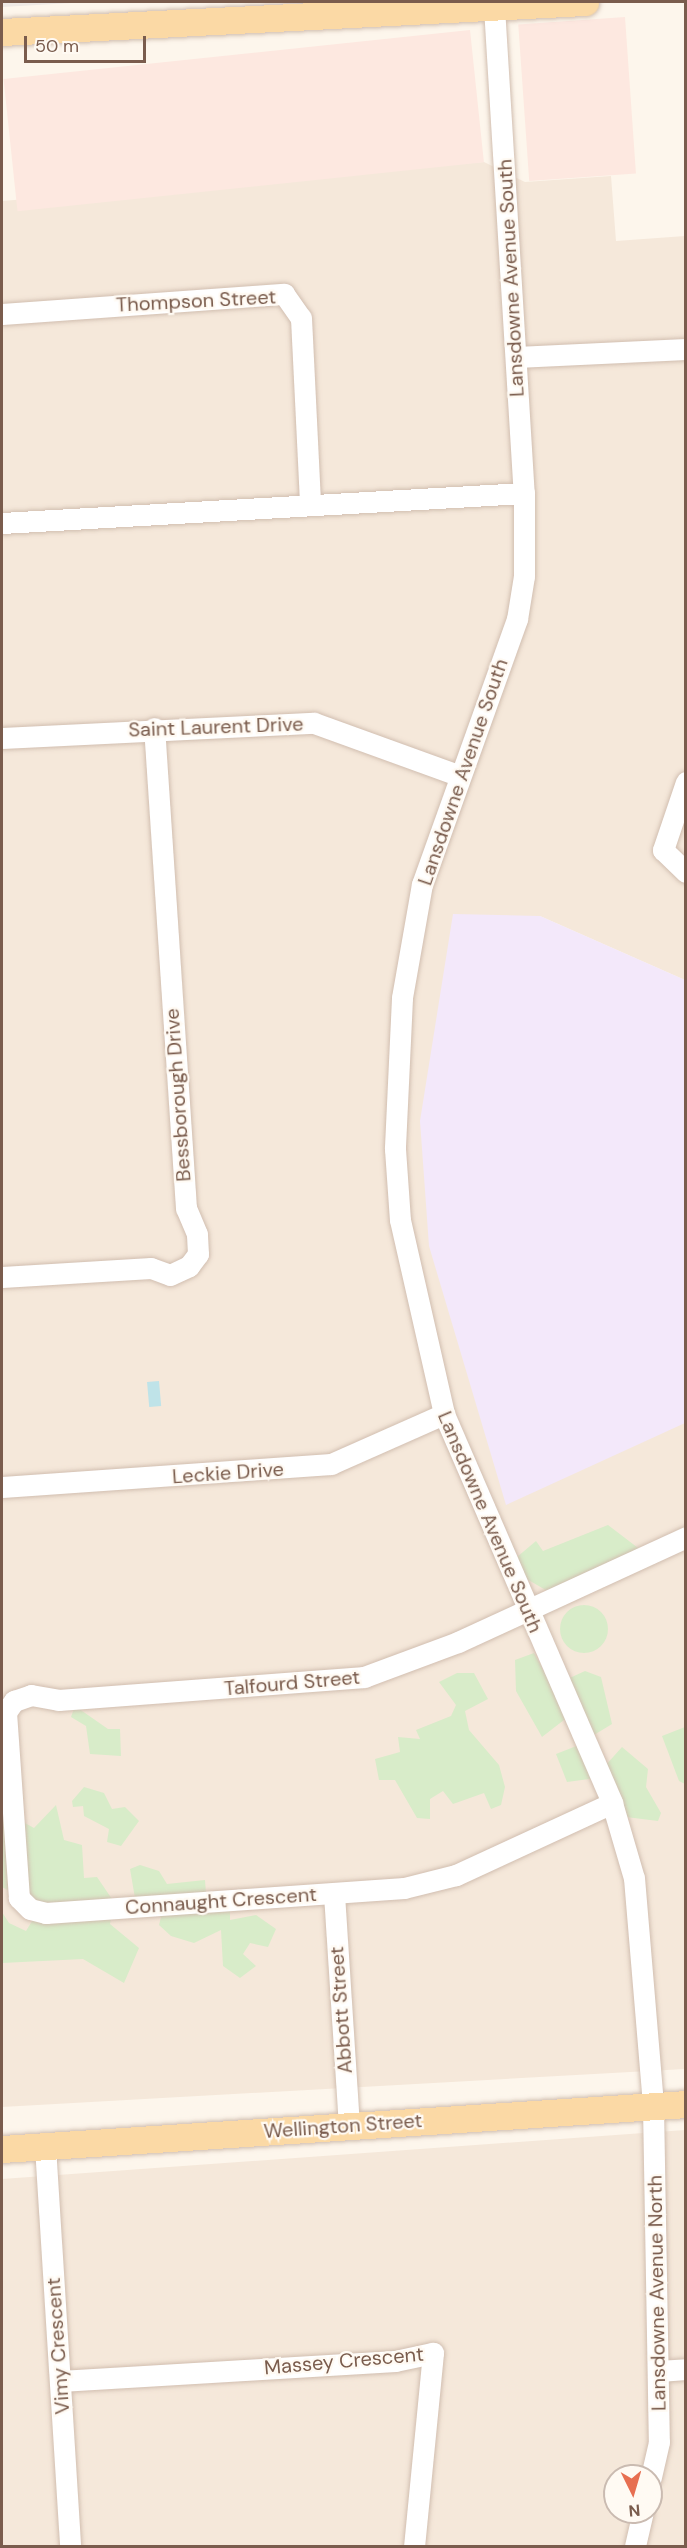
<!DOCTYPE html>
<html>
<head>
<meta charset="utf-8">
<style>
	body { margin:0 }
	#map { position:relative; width:687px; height:2548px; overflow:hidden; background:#fdf6ec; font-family:"DM Sans",sans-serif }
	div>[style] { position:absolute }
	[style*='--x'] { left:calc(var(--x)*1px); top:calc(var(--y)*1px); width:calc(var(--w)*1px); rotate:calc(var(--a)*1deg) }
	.residential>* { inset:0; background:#f5e8da }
	.commercial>* { inset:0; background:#fde8e0; transform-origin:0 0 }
	.industrial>* { inset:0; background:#efe9e4 }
	.education>* { inset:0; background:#f3e8fa }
	.green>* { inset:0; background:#d8ecc9 }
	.round { border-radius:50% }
	.water>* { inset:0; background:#bfe3e8; transform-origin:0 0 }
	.roads { filter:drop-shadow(0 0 2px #d1beb0) drop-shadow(0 0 2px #d1beb0) }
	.minor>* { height:21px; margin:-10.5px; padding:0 10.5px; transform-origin:10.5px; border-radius:10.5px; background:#fff }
	.major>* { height:27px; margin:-13.5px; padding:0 13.5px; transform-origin:13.5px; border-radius:13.5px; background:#fbd9a5 }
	span { translate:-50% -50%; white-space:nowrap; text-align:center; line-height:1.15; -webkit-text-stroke:4.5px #fffaf3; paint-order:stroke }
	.street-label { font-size:20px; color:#7a5c4d }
	.frame { position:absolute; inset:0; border:3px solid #7a5c4d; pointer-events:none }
	.north { position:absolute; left:603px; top:2464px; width:60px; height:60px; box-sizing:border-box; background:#fffaf3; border:2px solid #cabbb1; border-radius:50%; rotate:175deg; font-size:16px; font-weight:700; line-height:24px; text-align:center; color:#7a5c4d }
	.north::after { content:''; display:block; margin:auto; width:21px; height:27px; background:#e76f51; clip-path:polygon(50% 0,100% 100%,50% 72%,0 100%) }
	.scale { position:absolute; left:24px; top:36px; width:122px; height:27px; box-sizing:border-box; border:3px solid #7a5c4d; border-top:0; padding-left:8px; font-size:18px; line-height:21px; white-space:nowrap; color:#7a5c4d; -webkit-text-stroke:4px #fffaf3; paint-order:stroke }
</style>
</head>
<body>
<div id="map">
	<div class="residential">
		<div style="clip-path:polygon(484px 162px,525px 182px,611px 176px,616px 241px,685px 236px,685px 980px,540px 916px,685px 1423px,685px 2069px,2px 2107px,2px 201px)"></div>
		<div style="clip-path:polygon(evenodd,685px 2130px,685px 2546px,2px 2546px,2px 2179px,685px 2130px,615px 2476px,651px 2476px,651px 2512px,615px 2512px,615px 2476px)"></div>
	</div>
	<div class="commercial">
		<div style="left:625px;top:17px;width:157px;height:107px;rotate:86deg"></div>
		<div style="left:470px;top:30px;width:133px;height:469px;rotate:84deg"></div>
	</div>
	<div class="industrial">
		<div style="clip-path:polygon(2px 2px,89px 2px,2px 7px)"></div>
	</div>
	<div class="education">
		<div style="clip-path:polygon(453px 914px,540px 916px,685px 980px,685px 1423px,506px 1505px,429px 1246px,420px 1121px)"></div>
	</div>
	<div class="green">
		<div style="clip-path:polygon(608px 1525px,646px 1554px,556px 1596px,525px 1578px,517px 1557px,536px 1541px,543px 1551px)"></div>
		<div class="round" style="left:560px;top:1605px;width:48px;height:48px"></div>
		<div style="clip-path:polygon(534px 1653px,552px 1686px,585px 1671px,601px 1677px,612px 1724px,594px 1735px,582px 1706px,542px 1737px,516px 1691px,515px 1660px)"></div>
		<div style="clip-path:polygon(457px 1673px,474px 1673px,488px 1699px,465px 1711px,469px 1730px,499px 1765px,505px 1787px,501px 1805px,491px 1809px,484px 1793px,453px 1804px,443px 1791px,430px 1799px,430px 1819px,417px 1818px,395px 1780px,379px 1780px,375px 1759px,400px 1752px,398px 1737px,420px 1739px,416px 1730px,451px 1716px,456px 1705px,439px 1682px)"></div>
		<div style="clip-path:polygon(75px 1706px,108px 1729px,120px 1729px,121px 1756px,90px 1754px,86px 1726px,71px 1717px)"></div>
		<div style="clip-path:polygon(685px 1727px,686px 1727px,685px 1784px,679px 1781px,662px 1736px)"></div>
		<div style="clip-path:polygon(579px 1745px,605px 1766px,622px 1747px,648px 1769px,646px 1787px,661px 1813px,658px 1821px,626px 1817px,604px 1777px,567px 1782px,556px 1754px)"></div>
		<div style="clip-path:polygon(2px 1750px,5px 1812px,34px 1828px,56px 1805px,64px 1840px,82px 1845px,84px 1878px,97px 1877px,114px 1902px,110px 1924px,139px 1948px,124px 1983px,83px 1959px,2px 1963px,2px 1912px,9px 1923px,26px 1931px,40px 1908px,2px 1887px)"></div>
		<div style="clip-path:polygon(84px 1787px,104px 1793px,112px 1809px,125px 1807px,139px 1821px,121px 1846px,107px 1842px,109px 1829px,84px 1816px,83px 1806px,73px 1807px,72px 1801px)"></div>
		<div style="clip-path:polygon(140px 1865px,159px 1871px,167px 1884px,205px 1880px,206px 1894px,230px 1897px,230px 1920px,256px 1915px,276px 1929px,268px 1947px,250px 1943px,243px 1954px,256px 1966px,240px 1978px,223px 1966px,221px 1930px,194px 1943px,171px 1936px,159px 1925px,161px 1917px,136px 1904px,130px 1869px)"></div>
	</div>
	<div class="water">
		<div style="left:159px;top:1381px;width:25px;height:12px;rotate:85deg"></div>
	</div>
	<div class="roads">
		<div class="minor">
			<div style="--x:494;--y:7;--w:487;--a:86.5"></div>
			<div style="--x:524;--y:493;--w:83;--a:90"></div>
			<div style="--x:524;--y:576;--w:44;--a:99.2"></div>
			<div style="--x:517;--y:619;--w:282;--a:109.7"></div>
			<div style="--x:422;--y:884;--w:116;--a:100"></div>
			<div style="--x:402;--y:998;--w:151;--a:92.7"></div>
			<div style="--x:395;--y:1149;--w:71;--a:86"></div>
			<div style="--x:400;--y:1220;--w:199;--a:77.2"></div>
			<div style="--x:444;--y:1414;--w:424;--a:66.6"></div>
			<div style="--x:612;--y:1803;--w:78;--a:73.7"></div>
			<div style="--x:634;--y:1878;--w:229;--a:85.2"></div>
			<div style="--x:653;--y:2106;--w:336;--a:89"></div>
			<div style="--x:659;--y:2442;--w:37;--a:103"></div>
			<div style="--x:2;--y:314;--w:283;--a:-4.1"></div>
			<div style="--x:284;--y:294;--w:29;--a:55"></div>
			<div style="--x:301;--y:318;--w:187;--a:87.2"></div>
			<div style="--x:516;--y:357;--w:170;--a:-2.7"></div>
			<div style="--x:2;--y:523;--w:523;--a:-3.29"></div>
			<div style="--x:2;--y:738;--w:312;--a:-2.8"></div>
			<div style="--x:314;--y:723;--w:153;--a:19.9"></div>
			<div style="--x:686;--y:782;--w:72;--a:108.7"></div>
			<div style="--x:663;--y:850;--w:32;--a:44"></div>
			<div style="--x:2;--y:1277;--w:149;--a:-3.5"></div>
			<div style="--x:151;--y:1268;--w:20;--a:20"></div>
			<div style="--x:170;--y:1275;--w:21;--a:-25"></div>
			<div style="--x:189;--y:1266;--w:15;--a:-53"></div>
			<div style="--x:198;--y:1254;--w:20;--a:-93"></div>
			<div style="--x:197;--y:1234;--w:28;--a:-113"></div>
			<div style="--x:186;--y:1208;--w:481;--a:-93.8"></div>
			<div style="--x:2;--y:1487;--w:330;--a:-4"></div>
			<div style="--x:331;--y:1464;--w:124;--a:-23.9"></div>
			<div style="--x:612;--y:1803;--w:172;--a:155.2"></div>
			<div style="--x:456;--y:1875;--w:54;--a:166"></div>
			<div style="--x:404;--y:1888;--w:359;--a:176"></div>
			<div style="--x:46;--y:1913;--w:16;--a:-166"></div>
			<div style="--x:30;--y:1909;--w:16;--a:-135"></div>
			<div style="--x:19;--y:1898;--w:186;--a:-94"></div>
			<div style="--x:6;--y:1712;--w:14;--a:-54"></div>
			<div style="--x:14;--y:1701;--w:18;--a:-19"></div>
			<div style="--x:31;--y:1695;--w:28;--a:10"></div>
			<div style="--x:59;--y:1700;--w:306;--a:-4.3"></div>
			<div style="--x:364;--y:1677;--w:100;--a:-20.4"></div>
			<div style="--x:458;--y:1642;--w:251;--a:-24.7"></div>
			<div style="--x:334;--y:1894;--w:231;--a:86.3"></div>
			<div style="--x:45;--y:2146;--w:401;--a:86.4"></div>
			<div style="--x:659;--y:2371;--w:27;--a:-4"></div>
			<div style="--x:60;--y:2381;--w:336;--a:-3.4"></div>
			<div style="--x:395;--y:2361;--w:39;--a:-12"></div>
			<div style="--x:433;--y:2353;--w:194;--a:95.6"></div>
			<div style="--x:635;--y:2546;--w:35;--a:-77"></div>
		</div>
		<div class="major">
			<div style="--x:2;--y:32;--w:584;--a:-2.95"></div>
			<div style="--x:2;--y:2149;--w:685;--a:-3.76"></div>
		</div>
	</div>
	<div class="street-label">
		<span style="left:511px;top:278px;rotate:-93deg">Lansdowne Avenue South</span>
		<span style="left:196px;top:301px;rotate:-3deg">Thompson Street</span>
		<span style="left:216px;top:727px;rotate:-2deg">Saint Laurent Drive</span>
		<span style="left:463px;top:772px;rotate:-71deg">Lansdowne Avenue South</span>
		<span style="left:178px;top:1095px;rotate:-94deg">Bessborough Drive</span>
		<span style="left:228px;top:1473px;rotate:-4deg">Leckie Drive</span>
		<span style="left:490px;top:1522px;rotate:67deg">Lansdowne Avenue South</span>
		<span style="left:292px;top:1683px;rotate:-5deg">Talfourd Street</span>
		<span style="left:221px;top:1901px;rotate:-4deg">Connaught Crescent</span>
		<span style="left:341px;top:2010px;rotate:-94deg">Abbott Street</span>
		<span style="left:343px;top:2126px;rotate:-4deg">Wellington Street</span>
		<span style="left:657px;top:2293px;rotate:-91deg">Lansdowne Avenue North</span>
		<span style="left:58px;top:2346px;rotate:-94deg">Vimy Crescent</span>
		<span style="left:344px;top:2361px;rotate:-5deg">Massey Crescent</span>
	</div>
	<div class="frame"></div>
	<div class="north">N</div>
	<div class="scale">50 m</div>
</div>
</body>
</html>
